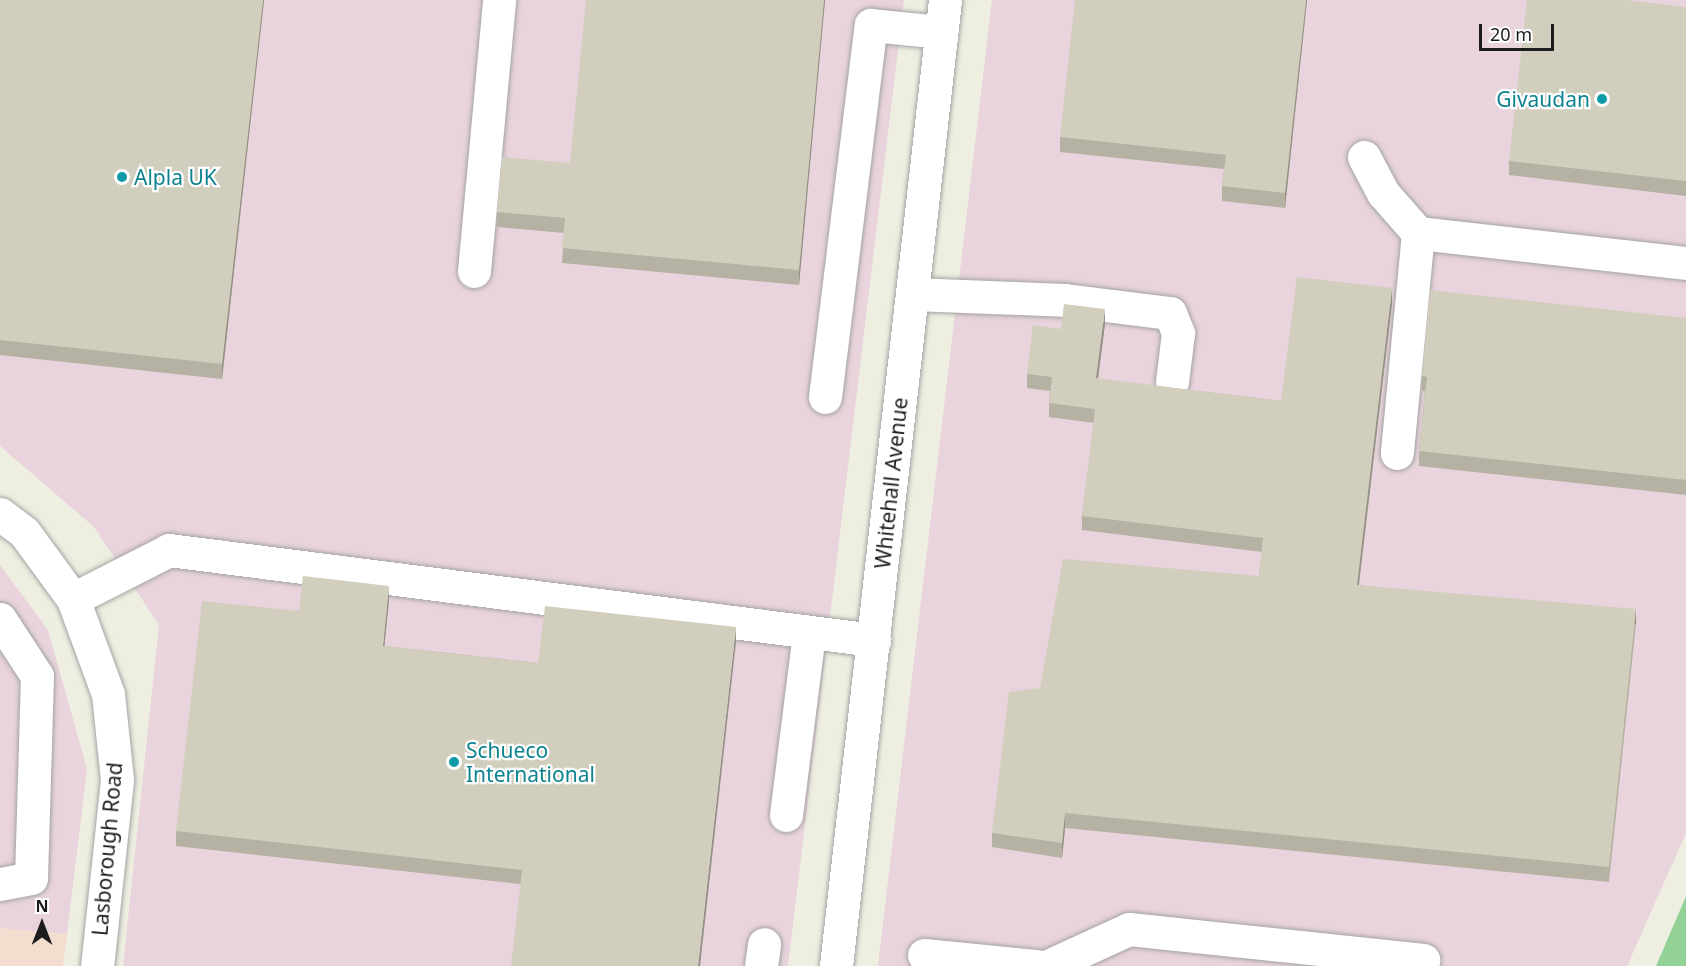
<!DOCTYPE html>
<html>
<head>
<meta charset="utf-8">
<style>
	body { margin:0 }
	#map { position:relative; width:1686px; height:966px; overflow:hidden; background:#eeefe1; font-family:"Noto Sans",sans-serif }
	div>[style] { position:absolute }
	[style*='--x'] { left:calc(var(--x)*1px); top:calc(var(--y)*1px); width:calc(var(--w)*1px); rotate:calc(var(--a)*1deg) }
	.commercial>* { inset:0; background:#f2ddcf }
	.industrial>* { inset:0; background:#e9d3dc }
	.forest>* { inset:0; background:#92d297 }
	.roads { filter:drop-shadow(0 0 2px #a4a4a4) drop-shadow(0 0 2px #a4a4a4) }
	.minor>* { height:33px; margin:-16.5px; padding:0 16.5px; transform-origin:16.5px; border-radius:16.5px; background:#fff }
	.wall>* { inset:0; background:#b5b1a3 }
	.shaded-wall>* { inset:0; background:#939085; transform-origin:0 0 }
	.building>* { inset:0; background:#d2cebe }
	.dots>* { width:16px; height:16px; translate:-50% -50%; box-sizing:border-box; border:3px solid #fff; border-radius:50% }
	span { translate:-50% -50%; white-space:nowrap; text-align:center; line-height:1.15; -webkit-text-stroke:4.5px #fff; paint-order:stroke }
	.culture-label { font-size:21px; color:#0d838f }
	.right { translate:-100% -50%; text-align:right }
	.left { translate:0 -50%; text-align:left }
	.street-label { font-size:21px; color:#1d1d1d }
	.north { position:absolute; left:12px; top:894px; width:60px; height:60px; -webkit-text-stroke:4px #fff; paint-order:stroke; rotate:0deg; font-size:16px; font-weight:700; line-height:24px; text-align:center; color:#1d1d1d }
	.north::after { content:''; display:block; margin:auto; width:21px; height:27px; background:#1d1d1d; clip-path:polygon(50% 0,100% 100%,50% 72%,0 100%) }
	.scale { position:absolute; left:1479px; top:24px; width:75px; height:27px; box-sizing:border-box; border:3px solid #1d1d1d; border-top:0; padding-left:8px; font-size:18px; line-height:21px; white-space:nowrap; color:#1d1d1d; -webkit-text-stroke:4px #fff; paint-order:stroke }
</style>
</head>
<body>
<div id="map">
	<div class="commercial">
		<div style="clip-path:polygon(0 928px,67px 934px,63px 966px,0 966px)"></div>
	</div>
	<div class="industrial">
		<div style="clip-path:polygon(0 0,904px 0,788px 966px,123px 966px,159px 625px,94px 527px,0 446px)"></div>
		<div style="clip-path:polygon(992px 0,1686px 0,1686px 833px,1627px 966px,878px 966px)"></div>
		<div style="clip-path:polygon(0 565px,48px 630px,87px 769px,67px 934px,0 928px)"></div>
	</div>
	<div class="forest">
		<div style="clip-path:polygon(1686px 897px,1686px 966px,1656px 966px,1684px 901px)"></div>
	</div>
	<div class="roads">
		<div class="minor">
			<div style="--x:1364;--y:157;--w:41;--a:62.2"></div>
			<div style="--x:1383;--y:193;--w:53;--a:48.8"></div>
			<div style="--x:1418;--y:233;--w:221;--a:95.5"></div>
			<div style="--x:1418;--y:233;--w:270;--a:6.4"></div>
			<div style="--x:474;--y:271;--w:272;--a:-84.7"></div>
			<div style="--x:912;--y:294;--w:153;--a:2.2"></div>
			<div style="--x:1065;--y:300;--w:106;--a:7.1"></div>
			<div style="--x:1170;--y:313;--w:22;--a:68"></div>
			<div style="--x:1178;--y:333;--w:49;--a:97"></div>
			<div style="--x:825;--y:397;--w:375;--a:-83"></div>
			<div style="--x:871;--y:25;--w:70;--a:5.7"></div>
			<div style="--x:0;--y:514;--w:30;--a:37"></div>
			<div style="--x:24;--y:532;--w:83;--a:53.8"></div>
			<div style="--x:73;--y:599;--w:101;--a:69.8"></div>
			<div style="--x:108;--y:694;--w:86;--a:84"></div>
			<div style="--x:117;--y:780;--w:187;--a:96.1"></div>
			<div style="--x:73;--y:599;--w:108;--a:-27"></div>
			<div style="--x:169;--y:550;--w:711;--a:7.28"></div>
			<div style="--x:0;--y:619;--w:68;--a:57"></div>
			<div style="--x:37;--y:676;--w:202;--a:91.7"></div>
			<div style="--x:31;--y:878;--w:32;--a:169"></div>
			<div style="--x:786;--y:815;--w:184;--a:-82.8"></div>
			<div style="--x:924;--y:955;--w:114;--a:5.6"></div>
			<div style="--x:761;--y:966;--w:22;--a:-82"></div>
			<div style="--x:836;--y:966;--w:972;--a:-83.56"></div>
			<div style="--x:1048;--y:966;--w:89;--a:-24.6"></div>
			<div style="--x:1129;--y:929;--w:296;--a:6"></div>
		</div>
	</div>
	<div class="wall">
		<div style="clip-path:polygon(0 0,264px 0,222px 379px,0 355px)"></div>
		<div style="clip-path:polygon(825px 0,799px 285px,562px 263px,564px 233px,497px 227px,497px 212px,570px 163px)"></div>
		<div style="clip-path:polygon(1307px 0,1285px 208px,1222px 201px,1222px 186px,1224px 169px,1060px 152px,1060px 137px)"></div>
		<div style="clip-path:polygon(1686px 7px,1686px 196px,1509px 175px,1509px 161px)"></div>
		<div style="clip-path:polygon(1392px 303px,1359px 585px,1636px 624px,1609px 882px,1065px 828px,1062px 858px,992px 847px,992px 833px,1040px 688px,1259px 576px,1262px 552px,1082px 530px,1082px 516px,1094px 423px,1049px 417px,1049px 403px,1050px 391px,1027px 388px,1027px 374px,1061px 329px,1105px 324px,1098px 379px,1281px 401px)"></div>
		<div style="clip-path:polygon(1686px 318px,1686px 495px,1419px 466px,1419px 451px,1425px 391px,1422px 391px,1422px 376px)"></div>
		<div style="clip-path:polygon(389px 600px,384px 646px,538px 663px,736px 642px,520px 884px,176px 846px,176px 831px,299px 611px)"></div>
	</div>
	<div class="shaded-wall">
		<div style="clip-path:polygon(263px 0,264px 0,222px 379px,222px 364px)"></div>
		<div style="clip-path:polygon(824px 0,825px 0,799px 285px,799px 270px)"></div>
		<div style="clip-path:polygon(1306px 0,1307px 0,1285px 208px,1285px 193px)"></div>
		<div style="clip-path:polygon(1392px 288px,1392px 303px,1357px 599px,1357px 585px)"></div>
		<div style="clip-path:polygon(1105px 309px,1105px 324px,1096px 393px,1096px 378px)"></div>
		<div style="clip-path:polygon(389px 586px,389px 600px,383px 660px,383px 646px)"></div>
		<div style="left:1636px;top:609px;width:15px;height:259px;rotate:90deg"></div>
		<div style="clip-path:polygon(736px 627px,736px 642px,700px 966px,698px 966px)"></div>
		<div style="clip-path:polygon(1065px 813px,1065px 828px,1062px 858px,1062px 843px)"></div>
	</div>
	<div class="building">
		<div style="clip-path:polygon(0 0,263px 0,222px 364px,0 340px)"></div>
		<div style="clip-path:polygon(586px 0,824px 0,799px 270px,562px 248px,565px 218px,497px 212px,502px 157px,570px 163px)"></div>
		<div style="clip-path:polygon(1075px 0,1306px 0,1285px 193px,1222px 186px,1226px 155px,1060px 137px)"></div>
		<div style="clip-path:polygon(1527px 0,1625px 0,1686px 7px,1686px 181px,1509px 161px)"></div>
		<div style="clip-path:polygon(1297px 277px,1392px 288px,1357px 585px,1636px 609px,1609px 867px,1065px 813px,1062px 843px,992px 833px,1009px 692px,1040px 688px,1063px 559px,1259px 576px,1263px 538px,1082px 516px,1095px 409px,1049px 403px,1052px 377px,1027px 374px,1033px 325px,1061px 329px,1064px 304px,1105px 309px,1096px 378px,1281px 401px)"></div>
		<div style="clip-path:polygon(1430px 290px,1686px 318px,1686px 480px,1419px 451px,1427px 377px,1422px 376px)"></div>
		<div style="clip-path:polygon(303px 576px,389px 586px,383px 646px,538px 663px,545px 606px,736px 627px,698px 966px,511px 966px,522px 870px,176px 831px,202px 601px,299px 611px)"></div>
	</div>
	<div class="dots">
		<div style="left:1602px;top:99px;background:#0f9aa8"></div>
		<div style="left:122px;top:177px;background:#0f9aa8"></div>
		<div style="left:454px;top:762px;background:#0f9aa8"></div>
	</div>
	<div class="culture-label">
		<span class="right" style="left:1590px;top:99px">Givaudan</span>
		<span class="left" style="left:134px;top:177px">Alpla UK</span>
		<span class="left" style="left:466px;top:762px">Schueco<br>International</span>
	</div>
	<div class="street-label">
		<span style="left:891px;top:483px;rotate:-84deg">Whitehall Avenue</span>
		<span style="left:107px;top:849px;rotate:-85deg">Lasborough Road</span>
	</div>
	<div class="north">N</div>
	<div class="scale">20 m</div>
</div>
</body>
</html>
